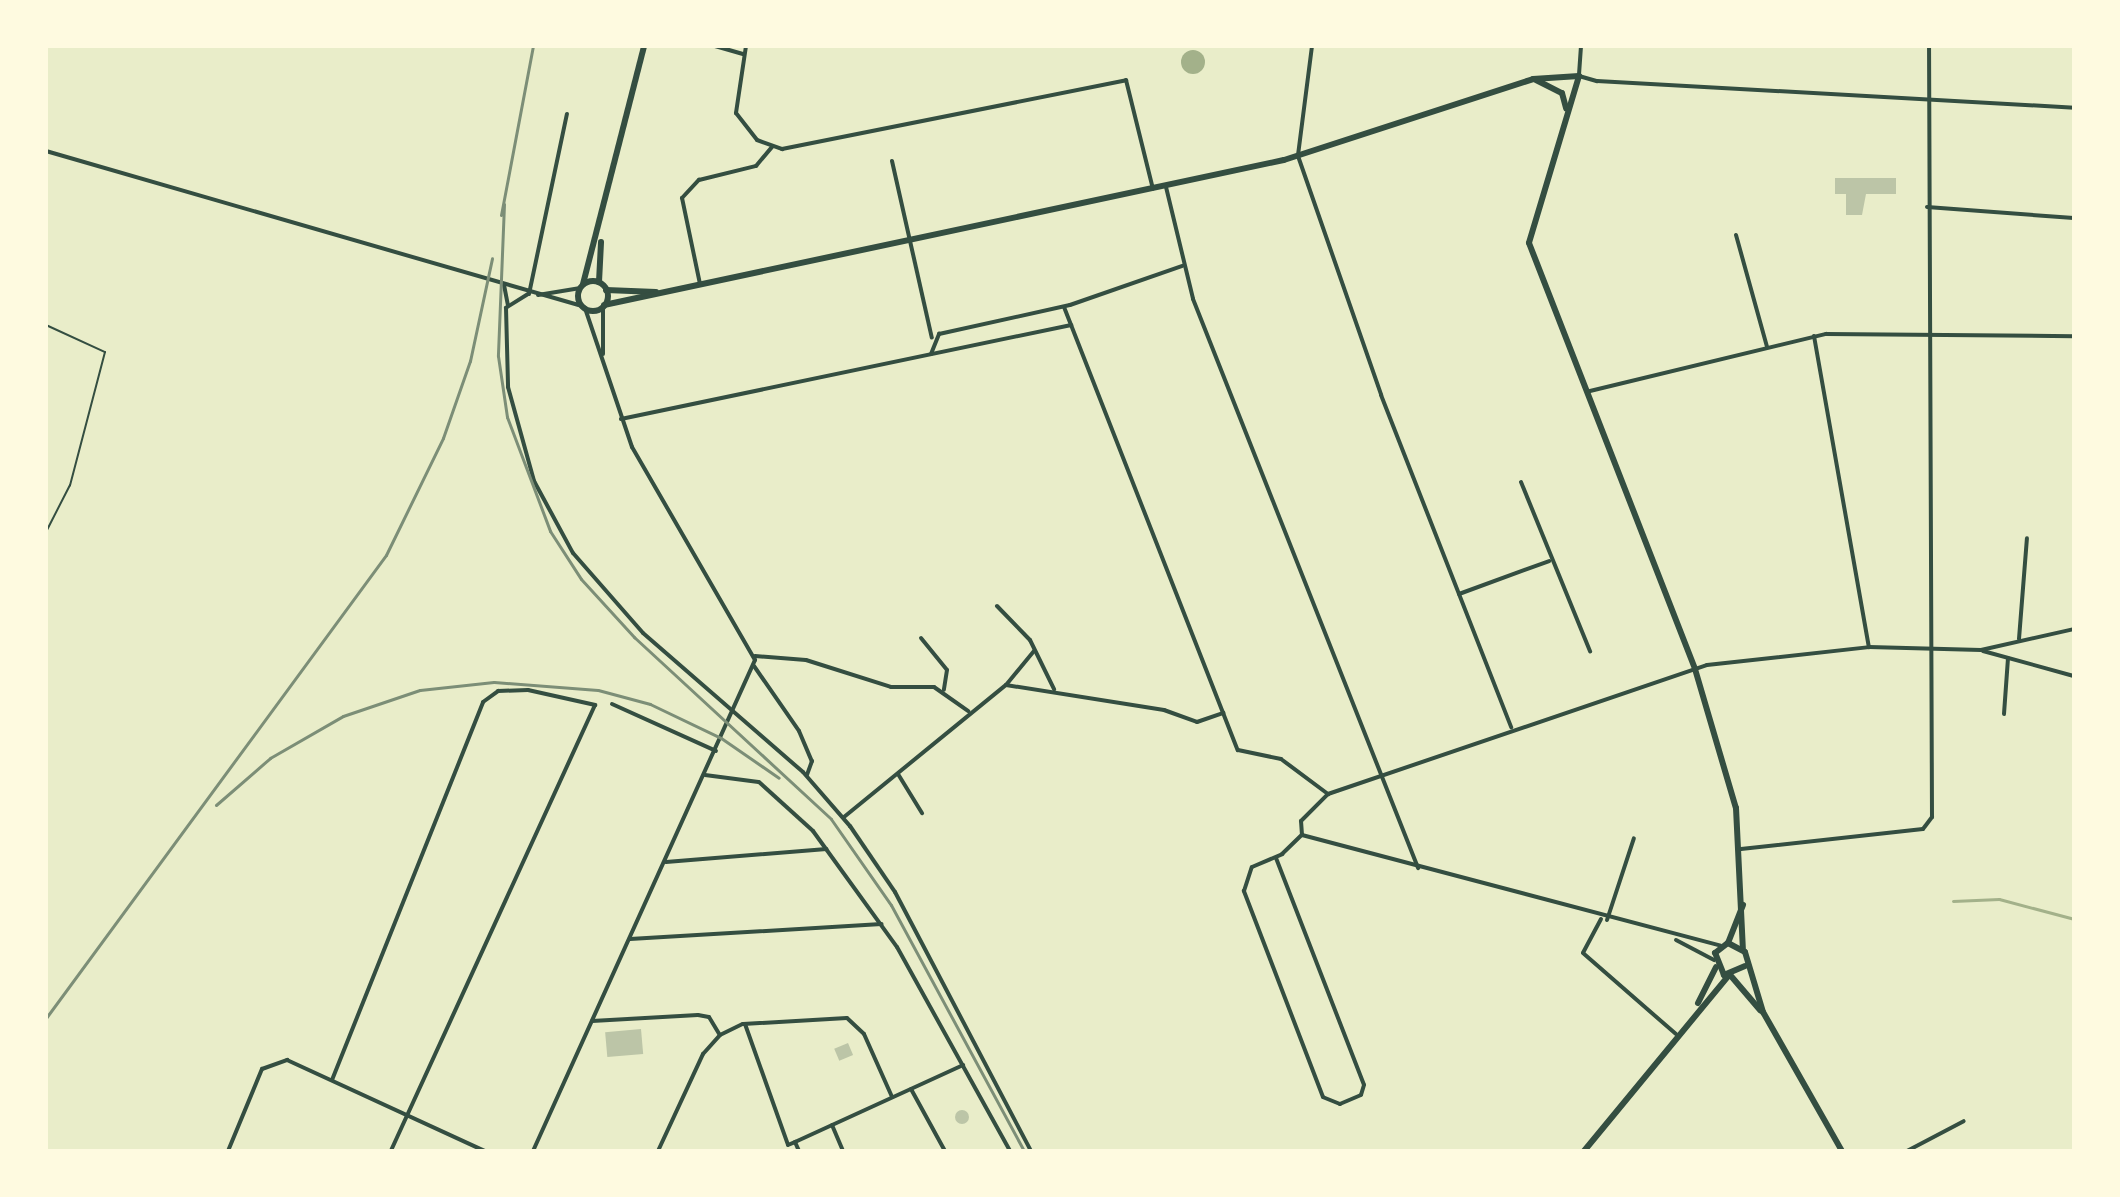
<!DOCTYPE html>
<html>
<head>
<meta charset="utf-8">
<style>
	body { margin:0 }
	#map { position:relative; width:2120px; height:1197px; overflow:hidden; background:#e9edc9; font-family:"Golos Text",sans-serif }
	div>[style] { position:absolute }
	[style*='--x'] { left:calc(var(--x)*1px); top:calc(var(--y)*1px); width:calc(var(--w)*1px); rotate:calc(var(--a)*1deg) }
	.water>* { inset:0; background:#a3b18a }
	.round { border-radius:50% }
	.stream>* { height:3px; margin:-1.5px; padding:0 1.5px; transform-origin:1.5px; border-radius:1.5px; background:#a3b18a }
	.building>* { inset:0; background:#bcc5a7; transform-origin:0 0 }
	.path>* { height:2px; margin:-1px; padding:0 1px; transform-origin:1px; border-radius:1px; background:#344e41 }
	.minor>* { height:4px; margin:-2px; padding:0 2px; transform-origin:2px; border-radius:2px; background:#344e41 }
	.secondary>* { height:6px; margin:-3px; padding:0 3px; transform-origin:3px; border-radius:3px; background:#344e41 }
	.secondary>.ring { margin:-3px; padding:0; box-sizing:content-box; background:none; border:6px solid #344e41; border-radius:50% }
	.rail>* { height:3px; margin:-1.5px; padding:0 1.5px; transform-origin:1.5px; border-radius:1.5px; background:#7c8e77 }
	span { translate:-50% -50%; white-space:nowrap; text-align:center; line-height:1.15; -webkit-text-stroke:6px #fefae0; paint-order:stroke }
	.frame { position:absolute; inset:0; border:48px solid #fefae0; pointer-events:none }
</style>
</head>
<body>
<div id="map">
	<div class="water">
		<div class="round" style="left:1181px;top:50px;width:24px;height:24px"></div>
	</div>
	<div class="stream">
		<div style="--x:1953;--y:901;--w:46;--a:-2.5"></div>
		<div style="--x:1999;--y:899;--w:78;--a:14.9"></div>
	</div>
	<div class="building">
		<div style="clip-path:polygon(1835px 178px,1896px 178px,1896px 194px,1866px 194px,1862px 215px,1846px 215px,1846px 194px,1835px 194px)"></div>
		<div style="left:641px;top:1029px;width:25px;height:36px;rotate:85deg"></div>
		<div style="left:848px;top:1043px;width:13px;height:15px;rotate:67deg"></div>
		<div class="round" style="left:955px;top:1110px;width:14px;height:14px"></div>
	</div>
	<div class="path">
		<div style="--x:46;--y:325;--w:65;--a:24.6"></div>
		<div style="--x:105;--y:352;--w:138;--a:104.7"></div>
		<div style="--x:70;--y:485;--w:53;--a:117.1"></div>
	</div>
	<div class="minor">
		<div style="--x:715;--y:46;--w:29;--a:16"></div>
		<div style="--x:746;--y:46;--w:68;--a:98.5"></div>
		<div style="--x:736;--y:113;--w:34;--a:52"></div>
		<div style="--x:757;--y:140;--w:27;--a:20"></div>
		<div style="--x:782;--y:149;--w:351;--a:-11.3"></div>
		<div style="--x:1126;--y:80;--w:112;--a:76.1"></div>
		<div style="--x:1312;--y:46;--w:111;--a:97.3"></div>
		<div style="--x:1298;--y:156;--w:253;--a:70.8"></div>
		<div style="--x:1381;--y:395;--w:357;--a:68.6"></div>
		<div style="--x:1581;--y:46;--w:30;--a:94"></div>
		<div style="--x:1579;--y:76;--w:19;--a:16"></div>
		<div style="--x:1597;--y:81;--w:478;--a:3.2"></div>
		<div style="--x:46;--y:151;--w:558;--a:16.13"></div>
		<div style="--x:892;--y:161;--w:181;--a:77.3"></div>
		<div style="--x:1166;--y:187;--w:115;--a:76.4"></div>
		<div style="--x:1193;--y:299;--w:612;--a:68.42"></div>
		<div style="--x:1927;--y:207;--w:147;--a:4.3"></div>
		<div style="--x:1736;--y:235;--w:116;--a:74.5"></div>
		<div style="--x:700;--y:284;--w:88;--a:-101.8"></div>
		<div style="--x:682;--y:198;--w:25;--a:-47"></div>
		<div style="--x:699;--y:180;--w:59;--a:-13.8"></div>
		<div style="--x:756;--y:166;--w:25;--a:-50"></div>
		<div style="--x:504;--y:285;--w:20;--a:79"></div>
		<div style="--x:528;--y:294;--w:26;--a:148"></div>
		<div style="--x:506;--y:308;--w:79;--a:88.5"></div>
		<div style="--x:508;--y:387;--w:98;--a:74.5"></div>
		<div style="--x:534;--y:481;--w:82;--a:61.6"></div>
		<div style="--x:573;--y:553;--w:106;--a:48.8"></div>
		<div style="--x:643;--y:633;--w:212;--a:41"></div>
		<div style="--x:803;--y:772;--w:72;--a:49"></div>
		<div style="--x:850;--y:826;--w:80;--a:55.7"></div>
		<div style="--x:895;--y:892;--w:293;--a:62.3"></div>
		<div style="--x:529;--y:294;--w:184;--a:-78.1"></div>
		<div style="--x:538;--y:295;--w:43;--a:-9.5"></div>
		<div style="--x:603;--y:306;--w:48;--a:90"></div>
		<div style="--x:1064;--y:307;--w:476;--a:68.6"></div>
		<div style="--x:1238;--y:750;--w:44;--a:11.8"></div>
		<div style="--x:1281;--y:759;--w:59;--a:36.7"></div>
		<div style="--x:1814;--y:336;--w:316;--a:80"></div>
		<div style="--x:931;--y:354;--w:22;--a:-68"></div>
		<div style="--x:939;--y:334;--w:134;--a:-12.5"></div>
		<div style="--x:1070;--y:305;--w:119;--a:-19.2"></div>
		<div style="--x:1590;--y:391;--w:243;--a:-13.6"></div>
		<div style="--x:1826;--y:334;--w:248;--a:0.5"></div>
		<div style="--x:621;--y:419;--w:460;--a:-11.8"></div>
		<div style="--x:1521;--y:482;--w:183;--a:67.8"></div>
		<div style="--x:1459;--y:594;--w:96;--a:-20.1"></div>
		<div style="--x:997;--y:606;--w:47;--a:45.9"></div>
		<div style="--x:1030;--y:640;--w:55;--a:63.9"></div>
		<div style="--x:921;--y:638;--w:41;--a:50.9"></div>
		<div style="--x:947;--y:670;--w:20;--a:99"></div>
		<div style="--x:2019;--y:639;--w:101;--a:-85.5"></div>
		<div style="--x:1983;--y:651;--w:94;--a:15.4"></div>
		<div style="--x:755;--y:656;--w:51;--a:4.5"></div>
		<div style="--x:806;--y:660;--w:89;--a:17.6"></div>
		<div style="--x:891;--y:687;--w:43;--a:0"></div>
		<div style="--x:934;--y:687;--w:42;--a:35.2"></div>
		<div style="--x:754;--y:666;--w:79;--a:55.3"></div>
		<div style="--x:799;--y:731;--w:33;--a:67"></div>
		<div style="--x:812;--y:761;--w:15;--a:110"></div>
		<div style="--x:1006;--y:685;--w:44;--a:-50.5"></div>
		<div style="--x:612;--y:704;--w:114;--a:24.3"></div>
		<div style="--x:2004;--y:714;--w:56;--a:-85.9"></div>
		<div style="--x:898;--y:774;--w:46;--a:58.4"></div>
		<div style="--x:705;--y:775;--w:54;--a:7.4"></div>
		<div style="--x:759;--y:782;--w:73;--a:42.2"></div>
		<div style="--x:813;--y:831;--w:143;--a:54.1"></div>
		<div style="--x:897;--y:947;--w:233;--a:61"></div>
		<div style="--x:844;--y:817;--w:209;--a:-39.2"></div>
		<div style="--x:1006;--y:685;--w:160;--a:9"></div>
		<div style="--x:1164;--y:710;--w:35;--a:20"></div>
		<div style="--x:1197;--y:722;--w:28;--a:-19"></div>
		<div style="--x:1302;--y:835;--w:14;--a:-94"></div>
		<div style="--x:1301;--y:821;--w:38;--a:-45"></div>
		<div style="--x:1328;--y:794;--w:400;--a:-18.8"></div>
		<div style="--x:1707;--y:665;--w:163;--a:-6.3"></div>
		<div style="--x:1869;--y:647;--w:112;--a:1.5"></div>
		<div style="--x:1981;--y:650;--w:95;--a:-12.7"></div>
		<div style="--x:1302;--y:835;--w:433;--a:14.8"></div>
		<div style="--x:1741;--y:849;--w:183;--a:-6.3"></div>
		<div style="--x:1923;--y:829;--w:15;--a:-53"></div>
		<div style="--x:1932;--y:817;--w:771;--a:-90.22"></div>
		<div style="--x:1276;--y:858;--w:243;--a:68.8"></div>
		<div style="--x:1364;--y:1085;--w:10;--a:107"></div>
		<div style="--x:1361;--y:1095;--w:23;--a:157"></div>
		<div style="--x:1340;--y:1104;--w:18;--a:-158"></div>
		<div style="--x:1323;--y:1097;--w:221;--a:-111"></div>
		<div style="--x:1244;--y:891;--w:25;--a:-72"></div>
		<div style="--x:1252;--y:867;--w:33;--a:-23"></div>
		<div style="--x:1282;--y:854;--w:28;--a:-44"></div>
		<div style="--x:666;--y:862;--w:161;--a:-4.6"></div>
		<div style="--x:1601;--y:919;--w:38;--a:118"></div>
		<div style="--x:1583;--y:953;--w:123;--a:41.1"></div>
		<div style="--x:1607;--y:920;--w:86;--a:-71.8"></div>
		<div style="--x:630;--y:939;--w:252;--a:-3.4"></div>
		<div style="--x:1676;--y:940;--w:43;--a:27.8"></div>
		<div style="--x:592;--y:1021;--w:106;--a:-3.2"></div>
		<div style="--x:698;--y:1015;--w:11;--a:10"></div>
		<div style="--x:709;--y:1017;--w:21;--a:59"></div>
		<div style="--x:720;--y:1035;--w:25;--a:-26"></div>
		<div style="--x:743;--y:1024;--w:104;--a:-3.3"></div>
		<div style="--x:847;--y:1018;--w:23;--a:43"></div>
		<div style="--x:864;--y:1034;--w:69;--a:66"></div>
		<div style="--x:745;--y:1024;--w:128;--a:70.4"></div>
		<div style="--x:788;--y:1145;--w:8;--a:-23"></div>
		<div style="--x:795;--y:1142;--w:10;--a:66"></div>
		<div style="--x:332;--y:1080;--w:407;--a:-68.2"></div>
		<div style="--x:483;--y:702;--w:19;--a:-36"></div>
		<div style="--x:498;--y:691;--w:30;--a:-2"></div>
		<div style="--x:528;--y:690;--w:69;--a:12.6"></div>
		<div style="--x:595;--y:705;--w:490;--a:114.6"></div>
		<div style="--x:911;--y:1089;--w:71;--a:61.3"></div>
		<div style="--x:832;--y:1125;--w:28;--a:67"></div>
		<div style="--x:795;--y:1142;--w:185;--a:-24.6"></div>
		<div style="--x:228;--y:1151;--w:89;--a:-67.5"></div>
		<div style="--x:262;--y:1069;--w:27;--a:-20"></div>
		<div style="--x:287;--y:1060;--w:218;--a:24.7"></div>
		<div style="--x:533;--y:1151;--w:539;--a:-65.67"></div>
		<div style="--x:755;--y:660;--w:246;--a:-120"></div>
		<div style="--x:632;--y:447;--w:147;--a:-108.7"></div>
		<div style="--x:658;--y:1151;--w:107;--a:-65.1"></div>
		<div style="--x:703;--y:1054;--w:25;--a:-48"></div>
		<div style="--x:1907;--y:1151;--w:64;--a:-27.8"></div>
	</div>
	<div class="secondary">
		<div style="--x:1536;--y:80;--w:29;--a:27"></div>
		<div style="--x:1562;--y:93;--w:16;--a:75"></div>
		<div class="ring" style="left:578px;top:281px;width:24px;height:24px"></div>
		<div style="--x:599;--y:282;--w:40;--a:-87.1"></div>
		<div style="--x:583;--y:284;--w:246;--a:-75.6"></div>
		<div style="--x:606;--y:290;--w:50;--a:2.3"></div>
		<div style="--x:604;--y:305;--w:695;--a:-12.04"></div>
		<div style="--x:1284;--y:160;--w:262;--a:-18"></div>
		<div style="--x:1533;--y:79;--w:46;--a:-3.7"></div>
		<div style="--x:1579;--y:76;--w:174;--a:106.7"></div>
		<div style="--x:1529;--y:243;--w:457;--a:68.7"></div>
		<div style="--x:1695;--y:669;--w:145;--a:73.6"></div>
		<div style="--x:1736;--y:808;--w:141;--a:87.2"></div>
		<div style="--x:1728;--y:943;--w:41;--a:-68.5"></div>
		<div style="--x:1745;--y:966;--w:23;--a:157"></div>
		<div style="--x:1724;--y:975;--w:24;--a:-112"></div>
		<div style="--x:1715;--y:953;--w:16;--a:-38"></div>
		<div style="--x:1728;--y:943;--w:19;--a:28"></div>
		<div style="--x:1745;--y:952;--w:63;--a:73.3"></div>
		<div style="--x:1763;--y:1012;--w:160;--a:60.4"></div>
		<div style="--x:1731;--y:976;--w:45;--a:49.5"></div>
		<div style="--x:1698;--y:1003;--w:40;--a:-63.4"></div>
		<div style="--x:1584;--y:1151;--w:228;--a:-50.5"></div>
	</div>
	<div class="rail">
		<div style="--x:504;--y:204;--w:152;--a:92.3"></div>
		<div style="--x:498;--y:356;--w:62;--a:81.6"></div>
		<div style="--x:507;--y:417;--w:122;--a:69.3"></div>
		<div style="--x:550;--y:531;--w:57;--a:57.1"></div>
		<div style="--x:581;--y:579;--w:79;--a:47.6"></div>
		<div style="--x:634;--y:637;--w:268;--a:42.7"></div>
		<div style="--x:831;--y:819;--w:105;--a:55.1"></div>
		<div style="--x:891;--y:905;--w:280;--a:61.6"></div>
		<div style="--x:501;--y:215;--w:172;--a:-79.3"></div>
		<div style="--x:216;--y:805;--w:72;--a:-41"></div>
		<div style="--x:270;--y:758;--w:84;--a:-29.9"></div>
		<div style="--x:343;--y:716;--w:81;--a:-18.7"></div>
		<div style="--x:420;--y:690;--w:74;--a:-6.2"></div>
		<div style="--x:494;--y:682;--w:104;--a:4.4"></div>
		<div style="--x:598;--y:690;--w:54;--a:15.1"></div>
		<div style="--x:650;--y:704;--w:79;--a:25.6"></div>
		<div style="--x:721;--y:738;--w:70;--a:34.6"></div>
		<div style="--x:46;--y:1018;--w:574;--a:-53.71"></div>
		<div style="--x:386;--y:555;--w:130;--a:-64"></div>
		<div style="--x:443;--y:438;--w:82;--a:-70.7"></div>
		<div style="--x:470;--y:361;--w:105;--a:-77.9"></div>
	</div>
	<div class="frame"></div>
</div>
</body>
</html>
